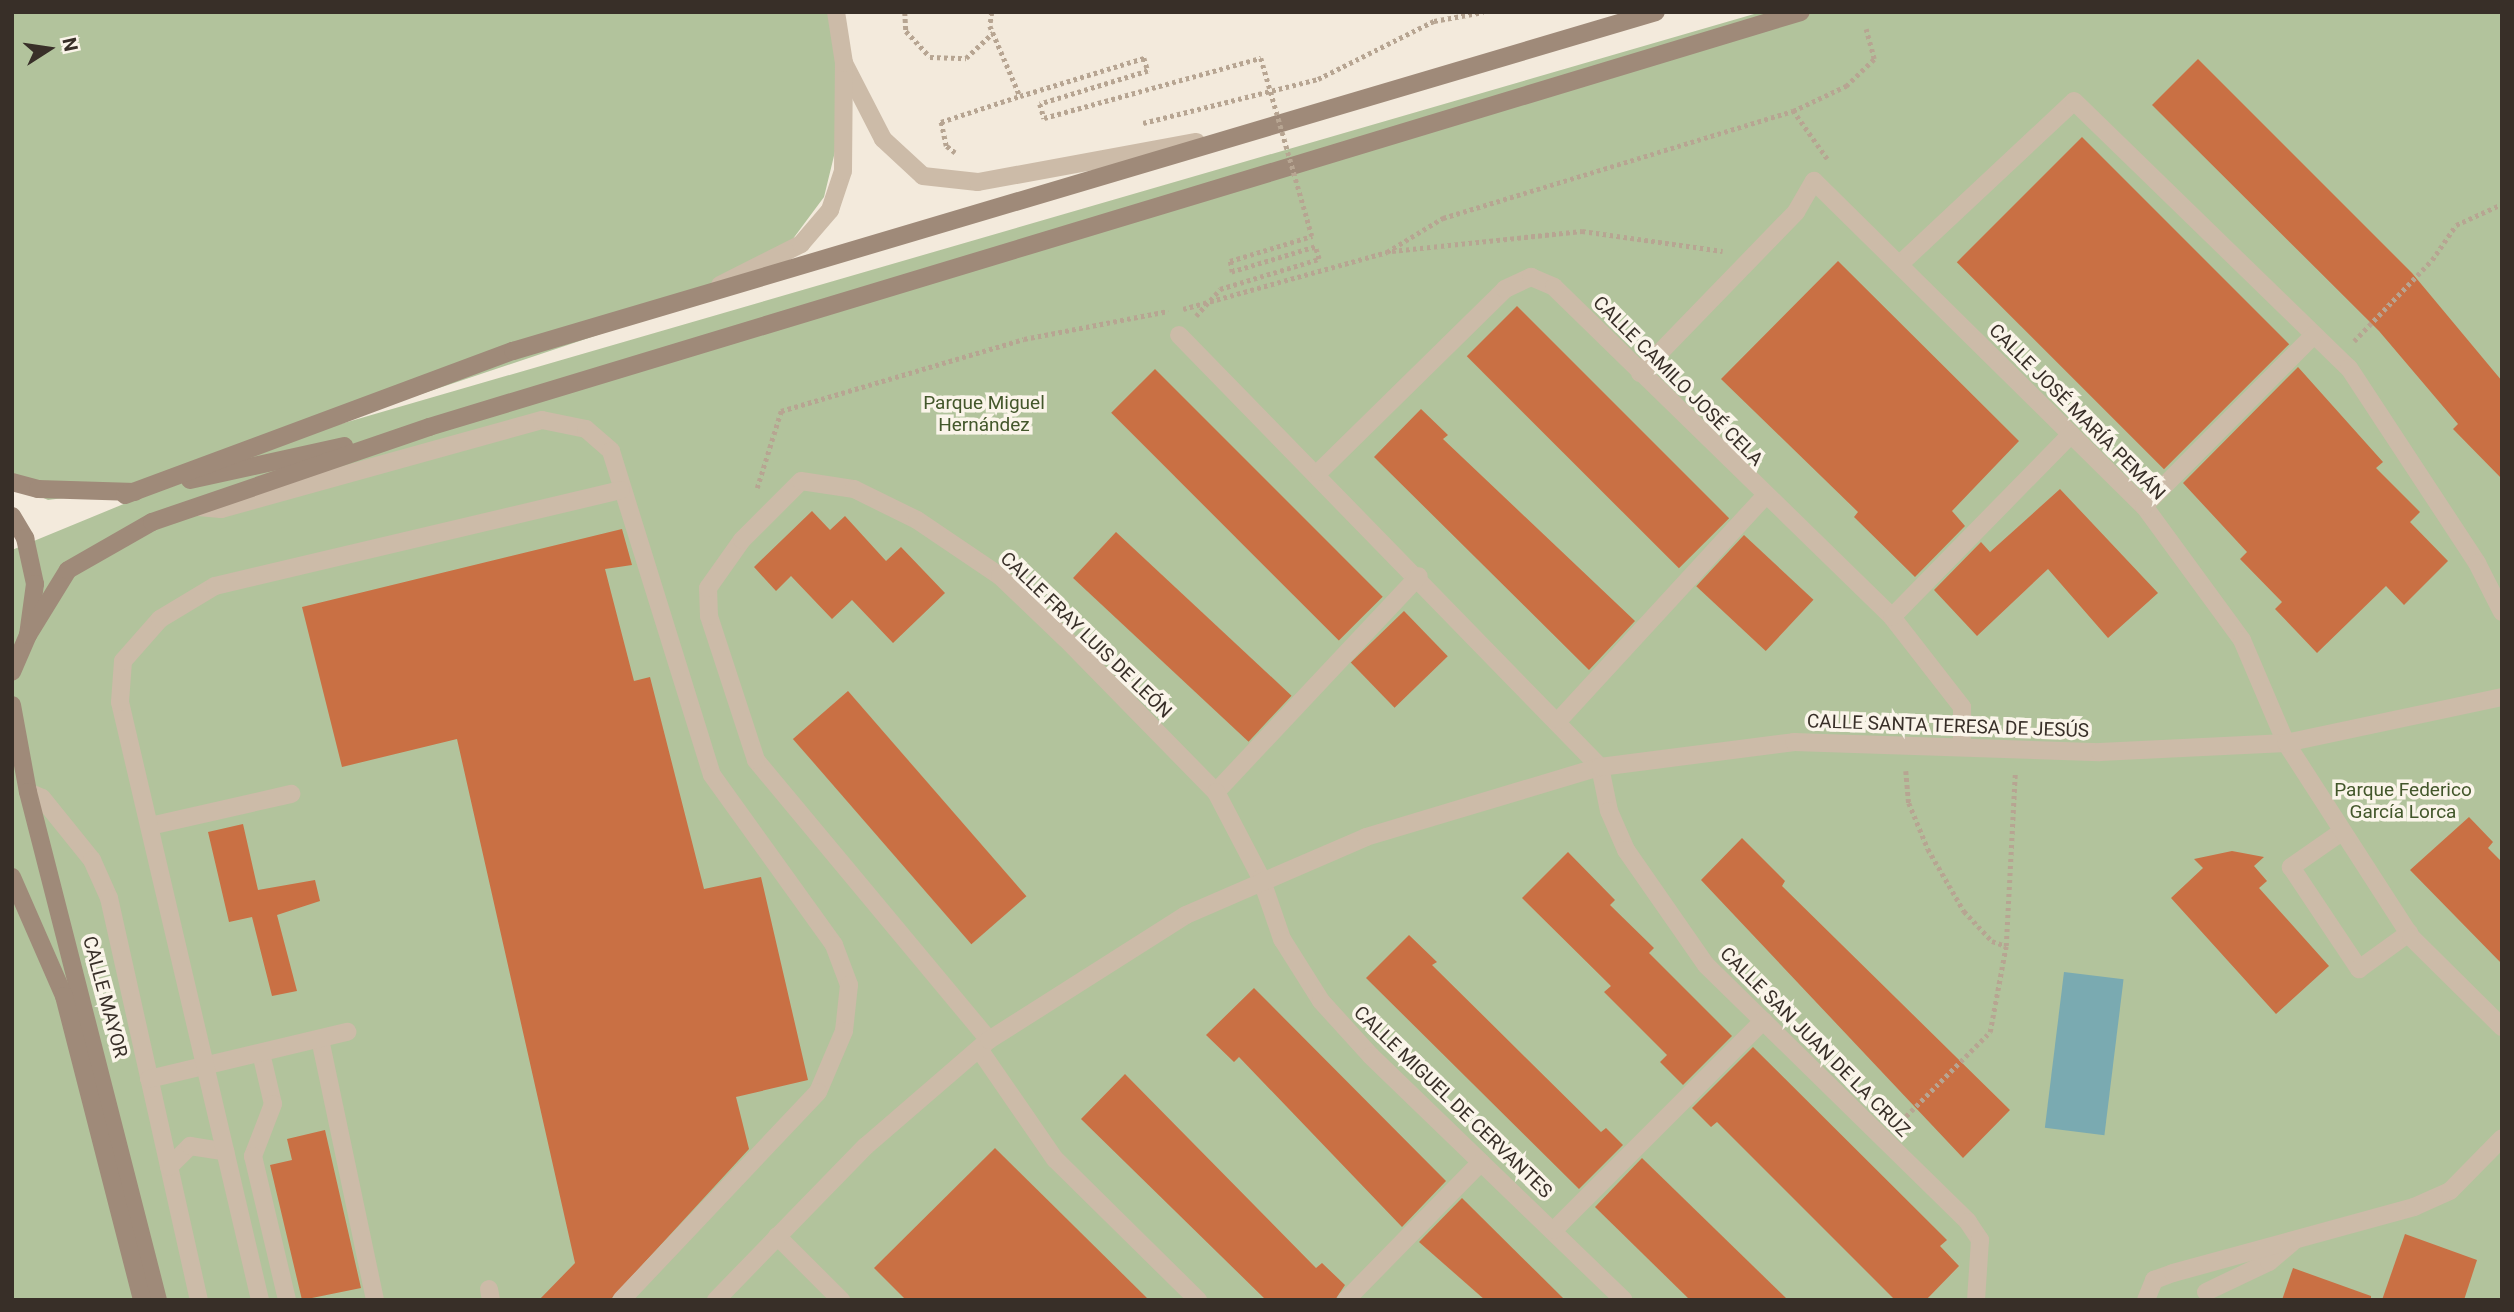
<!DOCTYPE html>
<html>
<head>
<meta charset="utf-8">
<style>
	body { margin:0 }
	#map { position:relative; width:2514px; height:1312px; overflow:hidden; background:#f3eadc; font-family:Roboto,sans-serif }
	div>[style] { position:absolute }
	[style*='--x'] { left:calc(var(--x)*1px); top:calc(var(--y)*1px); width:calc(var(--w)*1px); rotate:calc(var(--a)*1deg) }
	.green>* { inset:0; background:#b2c39c }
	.water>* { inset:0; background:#7aaab1; transform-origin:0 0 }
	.building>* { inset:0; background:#c97044; transform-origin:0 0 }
	.path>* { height:4.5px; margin-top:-2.25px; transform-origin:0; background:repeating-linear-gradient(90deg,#b7a592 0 3.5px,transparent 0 7px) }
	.lane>* { height:18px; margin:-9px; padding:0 9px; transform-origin:9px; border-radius:9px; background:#ccbba8 }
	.street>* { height:18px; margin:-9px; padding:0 9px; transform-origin:9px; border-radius:9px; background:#ccbba8 }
	.secondary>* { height:18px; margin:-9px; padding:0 9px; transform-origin:9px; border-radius:9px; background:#9f8a79 }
	.path-bridge>* { height:4.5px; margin-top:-2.25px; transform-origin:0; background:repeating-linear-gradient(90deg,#b7a592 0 3.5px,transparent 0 7px) }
	span { translate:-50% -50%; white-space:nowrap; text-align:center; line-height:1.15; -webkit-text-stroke:7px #faf4e9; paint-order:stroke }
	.street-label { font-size:19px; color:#382f28 }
	.park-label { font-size:19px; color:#43572b }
	.frame { position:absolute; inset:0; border:14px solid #382f28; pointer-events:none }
	.north { position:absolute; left:14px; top:14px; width:70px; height:70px; -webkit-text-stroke:5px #faf4e9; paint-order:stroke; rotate:78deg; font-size:19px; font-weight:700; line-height:28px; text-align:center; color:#382f28 }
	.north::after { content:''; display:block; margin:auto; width:24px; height:32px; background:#382f28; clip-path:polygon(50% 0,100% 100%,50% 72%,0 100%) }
</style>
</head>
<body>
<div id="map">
	<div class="green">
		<div style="clip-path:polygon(12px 12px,832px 12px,843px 60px,840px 131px,824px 197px,778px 259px,723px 293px,275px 443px,1761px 12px,2502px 12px,2502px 1300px,12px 1300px,12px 550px,262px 447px,134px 489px,48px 500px,12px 484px)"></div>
	</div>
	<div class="water">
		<div style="left:2064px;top:972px;width:60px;height:157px;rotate:7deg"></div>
	</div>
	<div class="building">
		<div style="clip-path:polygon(2198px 59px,2412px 273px,2502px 381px,2502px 479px,2453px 429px,2458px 424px,2379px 331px,2152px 105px)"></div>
		<div style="left:2082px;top:137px;width:293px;height:177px;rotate:45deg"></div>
		<div style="clip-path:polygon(1838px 261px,2019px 441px,1952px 511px,1965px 526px,1915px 577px,1854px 517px,1858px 512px,1721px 379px)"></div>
		<div style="left:1517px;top:306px;width:300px;height:71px;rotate:45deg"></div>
		<div style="clip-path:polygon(2298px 367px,2383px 462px,2376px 468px,2420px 512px,2410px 522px,2448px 561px,2404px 605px,2386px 586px,2317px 653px,2275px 609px,2282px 602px,2240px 559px,2247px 552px,2183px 483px)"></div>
		<div style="left:1155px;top:369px;width:322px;height:62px;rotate:45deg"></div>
		<div style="clip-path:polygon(1421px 409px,1448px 435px,1443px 439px,1635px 621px,1589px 670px,1374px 457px)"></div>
		<div style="clip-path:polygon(2060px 489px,2158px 593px,2108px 638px,2048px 569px,1977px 636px,1934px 590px,1981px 542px,1990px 552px)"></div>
		<div style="clip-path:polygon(812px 511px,830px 530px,845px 516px,886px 561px,901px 547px,945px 593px,893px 643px,852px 600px,832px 619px,791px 576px,776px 591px,754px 567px)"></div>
		<div style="clip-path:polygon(622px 529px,632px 565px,605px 569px,634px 681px,650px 677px,704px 889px,761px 877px,808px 1080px,736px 1097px,749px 1149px,610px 1300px,539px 1300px,575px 1263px,457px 739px,342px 767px,302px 607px)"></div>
		<div style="left:1116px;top:532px;width:240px;height:63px;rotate:43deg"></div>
		<div style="left:1744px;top:535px;width:95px;height:70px;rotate:43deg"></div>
		<div style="left:1404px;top:611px;width:63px;height:74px;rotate:46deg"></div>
		<div style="left:848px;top:691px;width:272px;height:73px;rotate:49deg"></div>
		<div style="clip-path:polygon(2469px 817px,2493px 842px,2488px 848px,2502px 862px,2502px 964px,2410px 870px)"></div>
		<div style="clip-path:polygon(243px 824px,258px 890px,315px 880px,320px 901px,277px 915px,297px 991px,272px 996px,252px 917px,229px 922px,208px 832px)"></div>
		<div style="clip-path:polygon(1742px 838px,1785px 881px,1782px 886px,2010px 1110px,1963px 1158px,1701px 880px)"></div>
		<div style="clip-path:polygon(2232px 851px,2264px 857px,2254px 866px,2267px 881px,2259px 888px,2329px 966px,2276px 1014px,2171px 898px,2203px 868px,2194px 859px)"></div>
		<div style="clip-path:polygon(1568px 852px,1615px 900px,1610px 905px,1654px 948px,1649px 953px,1732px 1036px,1683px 1085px,1660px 1062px,1667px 1055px,1604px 992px,1611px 986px,1522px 898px)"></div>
		<div style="clip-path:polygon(1409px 935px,1437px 962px,1432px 965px,1601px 1132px,1606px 1128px,1623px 1145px,1579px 1189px,1366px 978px)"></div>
		<div style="clip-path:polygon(1254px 988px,1446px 1181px,1402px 1227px,1239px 1057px,1234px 1062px,1206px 1035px)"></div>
		<div style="clip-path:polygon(1753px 1047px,1947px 1240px,1940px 1246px,1959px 1266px,1926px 1300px,1895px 1300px,1717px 1122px,1711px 1127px,1692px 1108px)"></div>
		<div style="clip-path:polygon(1125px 1074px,1316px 1268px,1322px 1263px,1345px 1285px,1335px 1300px,1266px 1300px,1081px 1119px)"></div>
		<div style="clip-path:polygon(325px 1130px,361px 1288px,302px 1300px,270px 1165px,292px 1160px,287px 1139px)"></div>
		<div style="clip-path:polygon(995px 1148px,1149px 1300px,906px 1300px,874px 1268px)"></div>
		<div style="clip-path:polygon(1642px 1158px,1788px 1300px,1690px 1300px,1595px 1207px)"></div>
		<div style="clip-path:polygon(1462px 1198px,1565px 1300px,1485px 1300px,1419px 1242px)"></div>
		<div style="clip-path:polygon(2405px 1234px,2477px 1260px,2464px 1300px,2382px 1300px)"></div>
		<div style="clip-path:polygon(2293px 1268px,2371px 1296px,2371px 1300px,2282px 1300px)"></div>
	</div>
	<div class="path">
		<div style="--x:905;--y:12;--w:19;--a:87"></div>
		<div style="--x:906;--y:31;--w:35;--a:47"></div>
		<div style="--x:930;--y:57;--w:36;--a:2"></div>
		<div style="--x:966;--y:58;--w:37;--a:-43"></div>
		<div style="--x:992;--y:12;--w:14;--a:98"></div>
		<div style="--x:990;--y:26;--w:76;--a:66.8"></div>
		<div style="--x:1143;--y:123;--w:180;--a:-14.1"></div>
		<div style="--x:1318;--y:79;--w:130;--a:-26.6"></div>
		<div style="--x:1434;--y:21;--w:50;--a:-10.4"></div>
		<div style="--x:955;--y:153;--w:11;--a:-142"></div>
		<div style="--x:946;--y:146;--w:25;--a:-102"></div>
		<div style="--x:941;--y:122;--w:83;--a:-18.2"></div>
		<div style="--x:1020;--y:96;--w:130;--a:-17"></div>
		<div style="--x:1144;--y:58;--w:14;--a:73"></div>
		<div style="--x:1148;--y:71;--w:113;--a:163"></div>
		<div style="--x:1040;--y:104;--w:15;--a:74"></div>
		<div style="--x:1044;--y:118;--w:225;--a:-15.5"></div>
		<div style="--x:1827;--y:159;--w:59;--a:-125.3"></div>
		<div style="--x:1793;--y:111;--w:59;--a:-25.3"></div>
		<div style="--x:1846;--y:86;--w:39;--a:-44"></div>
		<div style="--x:1874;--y:59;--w:31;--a:-105"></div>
		<div style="--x:1392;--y:251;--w:191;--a:-6"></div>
		<div style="--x:1582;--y:231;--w:142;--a:8.1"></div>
		<div style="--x:1183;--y:309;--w:212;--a:-15.6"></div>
		<div style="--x:1387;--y:252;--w:66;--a:-31.3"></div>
		<div style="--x:1443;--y:218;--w:366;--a:-17"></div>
		<div style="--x:1196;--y:316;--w:36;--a:-48"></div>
		<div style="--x:1220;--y:289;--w:103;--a:-16.9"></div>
		<div style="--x:1319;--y:259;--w:13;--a:-108"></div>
		<div style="--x:1315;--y:247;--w:87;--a:163.2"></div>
		<div style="--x:1232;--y:272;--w:11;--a:-100"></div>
		<div style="--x:1230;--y:261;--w:86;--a:-17"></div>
		<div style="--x:2354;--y:341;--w:112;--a:-46.1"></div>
		<div style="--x:2432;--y:260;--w:42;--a:-55.6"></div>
		<div style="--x:2456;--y:225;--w:51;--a:-24.5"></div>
		<div style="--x:757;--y:488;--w:81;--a:-72.7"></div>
		<div style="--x:781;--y:411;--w:253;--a:-16.5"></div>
		<div style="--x:1024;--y:339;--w:147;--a:-11"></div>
		<div style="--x:1906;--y:771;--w:32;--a:85"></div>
		<div style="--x:1909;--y:803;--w:50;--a:67.6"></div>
		<div style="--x:1928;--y:849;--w:72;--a:59.9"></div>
		<div style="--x:1964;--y:911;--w:41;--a:47"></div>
		<div style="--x:1992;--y:941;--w:15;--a:20"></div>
		<div style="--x:1901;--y:1121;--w:126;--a:-45"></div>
		<div style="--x:1990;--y:1032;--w:87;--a:-79.5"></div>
		<div style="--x:2006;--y:946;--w:173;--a:-87"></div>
	</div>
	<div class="lane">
		<div style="--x:844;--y:63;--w:85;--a:62.8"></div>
		<div style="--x:883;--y:139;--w:54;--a:42.8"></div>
		<div style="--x:923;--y:176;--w:55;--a:6.2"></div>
		<div style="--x:978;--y:182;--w:222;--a:-10.4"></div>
		<div style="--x:720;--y:285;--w:91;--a:-26.8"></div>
		<div style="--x:801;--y:244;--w:45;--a:-49.5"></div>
		<div style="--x:830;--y:210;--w:41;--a:-71.6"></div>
		<div style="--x:843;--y:171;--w:108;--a:-89.5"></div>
		<div style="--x:844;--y:63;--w:52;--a:-98.9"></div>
		<div style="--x:198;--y:507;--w:23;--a:5"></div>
		<div style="--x:221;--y:509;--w:333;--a:-15.5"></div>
		<div style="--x:542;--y:420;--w:45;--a:11.6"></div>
		<div style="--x:586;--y:429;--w:33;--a:41"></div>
		<div style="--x:611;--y:451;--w:339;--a:72.7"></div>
		<div style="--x:712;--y:775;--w:209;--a:54.3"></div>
		<div style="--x:834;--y:945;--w:43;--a:69.4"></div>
		<div style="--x:849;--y:985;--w:46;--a:96.2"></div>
		<div style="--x:844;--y:1031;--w:66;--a:113.1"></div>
		<div style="--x:818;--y:1092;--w:286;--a:133.4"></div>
		<div style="--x:28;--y:792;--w:15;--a:23"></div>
		<div style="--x:42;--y:798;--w:80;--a:51.1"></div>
		<div style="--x:92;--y:860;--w:42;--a:65.9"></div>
		<div style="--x:109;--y:898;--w:412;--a:77.4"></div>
		<div style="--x:150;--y:826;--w:145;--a:-12.8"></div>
		<div style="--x:2340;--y:833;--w:60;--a:145.2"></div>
		<div style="--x:2291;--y:867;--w:123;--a:56.3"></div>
		<div style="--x:2359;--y:969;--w:62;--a:-35.8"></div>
		<div style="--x:320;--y:1039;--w:267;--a:78.1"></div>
		<div style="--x:261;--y:1053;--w:52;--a:76.8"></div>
		<div style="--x:273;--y:1104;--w:56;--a:111"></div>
		<div style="--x:253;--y:1156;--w:148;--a:76.7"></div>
		<div style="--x:149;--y:1079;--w:204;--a:-13.4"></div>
		<div style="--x:169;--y:1167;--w:30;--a:-45"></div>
		<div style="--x:190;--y:1146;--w:36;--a:9"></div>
		<div style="--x:489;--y:1289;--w:11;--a:80"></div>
		<div style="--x:2206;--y:1292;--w:70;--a:-25.5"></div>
		<div style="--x:2269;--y:1262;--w:30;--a:-40"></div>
		<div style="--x:260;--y:1300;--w:614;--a:-103.18"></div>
		<div style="--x:120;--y:702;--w:41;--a:-85.8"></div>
		<div style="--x:123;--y:661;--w:56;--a:-48.6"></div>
		<div style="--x:160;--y:619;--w:64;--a:-31"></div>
		<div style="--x:215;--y:586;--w:417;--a:-13.3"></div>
		<div style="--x:2146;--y:1300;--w:22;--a:-68"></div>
		<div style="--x:2154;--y:1280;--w:20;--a:-20"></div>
		<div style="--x:2173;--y:1273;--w:250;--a:-15.3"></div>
		<div style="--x:2414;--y:1207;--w:39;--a:-24"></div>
		<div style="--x:2450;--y:1191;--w:74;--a:-45.5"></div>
	</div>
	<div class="street">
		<div style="--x:1900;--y:264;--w:238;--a:-43.1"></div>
		<div style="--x:2074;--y:101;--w:383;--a:44.2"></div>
		<div style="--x:2349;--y:368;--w:233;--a:56.7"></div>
		<div style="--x:2477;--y:563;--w:55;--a:63"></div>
		<div style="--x:1179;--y:335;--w:603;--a:45.74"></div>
		<div style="--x:1600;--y:767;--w:45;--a:78.4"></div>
		<div style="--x:1609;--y:811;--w:43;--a:66.4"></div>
		<div style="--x:1626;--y:850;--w:140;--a:55.2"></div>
		<div style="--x:1706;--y:965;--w:367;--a:44.4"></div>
		<div style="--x:1968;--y:1222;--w:22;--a:56"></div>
		<div style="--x:1980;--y:1240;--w:60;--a:93.8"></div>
		<div style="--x:1640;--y:373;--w:224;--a:-45.9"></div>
		<div style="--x:1796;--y:212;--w:36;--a:-60"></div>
		<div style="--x:1814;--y:181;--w:463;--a:44.6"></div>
		<div style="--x:2144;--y:506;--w:166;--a:53.8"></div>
		<div style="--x:2242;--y:640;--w:112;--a:66.9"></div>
		<div style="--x:2286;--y:743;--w:231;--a:57.2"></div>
		<div style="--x:2411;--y:937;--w:128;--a:44.7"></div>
		<div style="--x:1319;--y:472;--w:261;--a:-44.5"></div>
		<div style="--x:1505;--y:289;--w:29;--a:-25"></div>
		<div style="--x:1531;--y:277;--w:25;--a:23"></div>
		<div style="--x:1554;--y:287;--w:472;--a:44.3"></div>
		<div style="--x:1892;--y:617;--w:114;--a:52.1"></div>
		<div style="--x:1962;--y:707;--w:38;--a:90"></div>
		<div style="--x:2144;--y:506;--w:241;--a:-45.2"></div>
		<div style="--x:1892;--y:617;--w:256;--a:-45.6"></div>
		<div style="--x:1559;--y:720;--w:304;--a:-47.4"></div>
		<div style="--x:1216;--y:792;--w:296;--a:-46.8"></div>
		<div style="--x:989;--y:1040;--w:364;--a:-129.8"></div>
		<div style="--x:756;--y:760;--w:151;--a:-108.1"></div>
		<div style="--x:709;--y:616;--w:28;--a:-92"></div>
		<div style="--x:708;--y:588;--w:59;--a:-54.7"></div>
		<div style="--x:742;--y:540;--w:83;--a:-45"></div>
		<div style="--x:801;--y:481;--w:54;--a:8.6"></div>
		<div style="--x:854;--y:489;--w:70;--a:26.2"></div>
		<div style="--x:917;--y:520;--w:100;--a:34"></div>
		<div style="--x:1000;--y:576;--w:91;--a:43.7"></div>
		<div style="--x:1066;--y:639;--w:214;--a:45.6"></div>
		<div style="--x:1216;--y:792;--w:97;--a:62.4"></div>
		<div style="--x:1261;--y:878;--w:65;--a:71"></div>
		<div style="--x:1282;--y:939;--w:73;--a:57.8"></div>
		<div style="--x:1321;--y:1001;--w:74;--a:47.7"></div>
		<div style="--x:1371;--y:1056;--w:351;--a:44"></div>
		<div style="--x:979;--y:1049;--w:134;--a:55.4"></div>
		<div style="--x:1055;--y:1159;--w:201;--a:44.6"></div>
		<div style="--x:1554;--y:1230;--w:296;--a:-45"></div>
		<div style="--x:777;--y:1236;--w:91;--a:45"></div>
		<div style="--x:716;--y:1300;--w:215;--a:-45.8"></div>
		<div style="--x:866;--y:1146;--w:162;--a:-40.8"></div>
		<div style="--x:989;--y:1040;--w:233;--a:-32.4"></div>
		<div style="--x:1186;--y:915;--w:196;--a:-23.4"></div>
		<div style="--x:1366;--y:837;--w:244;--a:-16.7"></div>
		<div style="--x:1600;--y:767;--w:196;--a:-7.3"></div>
		<div style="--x:1794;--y:742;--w:306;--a:1.9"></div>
		<div style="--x:2100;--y:752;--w:186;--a:-2.8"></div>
		<div style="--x:2286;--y:743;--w:221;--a:-12"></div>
		<div style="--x:1346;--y:1300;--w:193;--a:-45.6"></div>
	</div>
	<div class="secondary">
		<div style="--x:190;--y:480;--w:158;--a:-12.4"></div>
		<div style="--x:12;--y:482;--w:27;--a:15"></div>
		<div style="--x:38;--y:489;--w:97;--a:1.8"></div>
		<div style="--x:125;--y:495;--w:414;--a:-20.4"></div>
		<div style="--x:513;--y:351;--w:1192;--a:-16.52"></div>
		<div style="--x:12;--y:516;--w:26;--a:59"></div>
		<div style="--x:25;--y:538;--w:47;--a:77.7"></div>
		<div style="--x:35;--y:584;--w:51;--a:97.8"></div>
		<div style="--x:28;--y:635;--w:40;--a:113.4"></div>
		<div style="--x:28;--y:635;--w:76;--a:-58.4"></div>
		<div style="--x:68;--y:570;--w:97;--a:-29.7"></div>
		<div style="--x:152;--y:522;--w:293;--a:-18.9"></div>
		<div style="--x:429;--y:427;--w:1433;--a:-16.83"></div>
		<div style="--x:12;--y:705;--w:88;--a:79.6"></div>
		<div style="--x:28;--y:792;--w:524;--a:75.65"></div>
		<div style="--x:12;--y:877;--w:130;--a:66.4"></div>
		<div style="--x:64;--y:996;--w:314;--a:75.6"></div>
	</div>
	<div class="path-bridge">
		<div style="--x:1261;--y:58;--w:185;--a:74"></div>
	</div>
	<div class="street-label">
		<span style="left:1678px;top:381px;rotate:45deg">CALLE CAMILO JOSÉ CELA</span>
		<span style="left:2077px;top:412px;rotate:45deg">CALLE JOSÉ MARÍA PEMÁN</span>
		<span style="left:1086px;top:635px;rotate:44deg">CALLE FRAY LUIS DE LEÓN</span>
		<span style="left:1948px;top:726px;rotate:2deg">CALLE SANTA TERESA DE JESÚS</span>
		<span style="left:105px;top:997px;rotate:75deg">CALLE MAYOR</span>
		<span style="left:1815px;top:1042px;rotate:45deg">CALLE SAN JUAN DE LA CRUZ</span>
		<span style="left:1453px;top:1102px;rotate:44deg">CALLE MIGUEL DE CERVANTES</span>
	</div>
	<div class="park-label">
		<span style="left:984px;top:414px">Parque Miguel<br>Hernández</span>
		<span style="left:2403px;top:801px">Parque Federico<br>García Lorca</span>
	</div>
	<div class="frame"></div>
	<div class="north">N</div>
</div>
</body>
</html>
